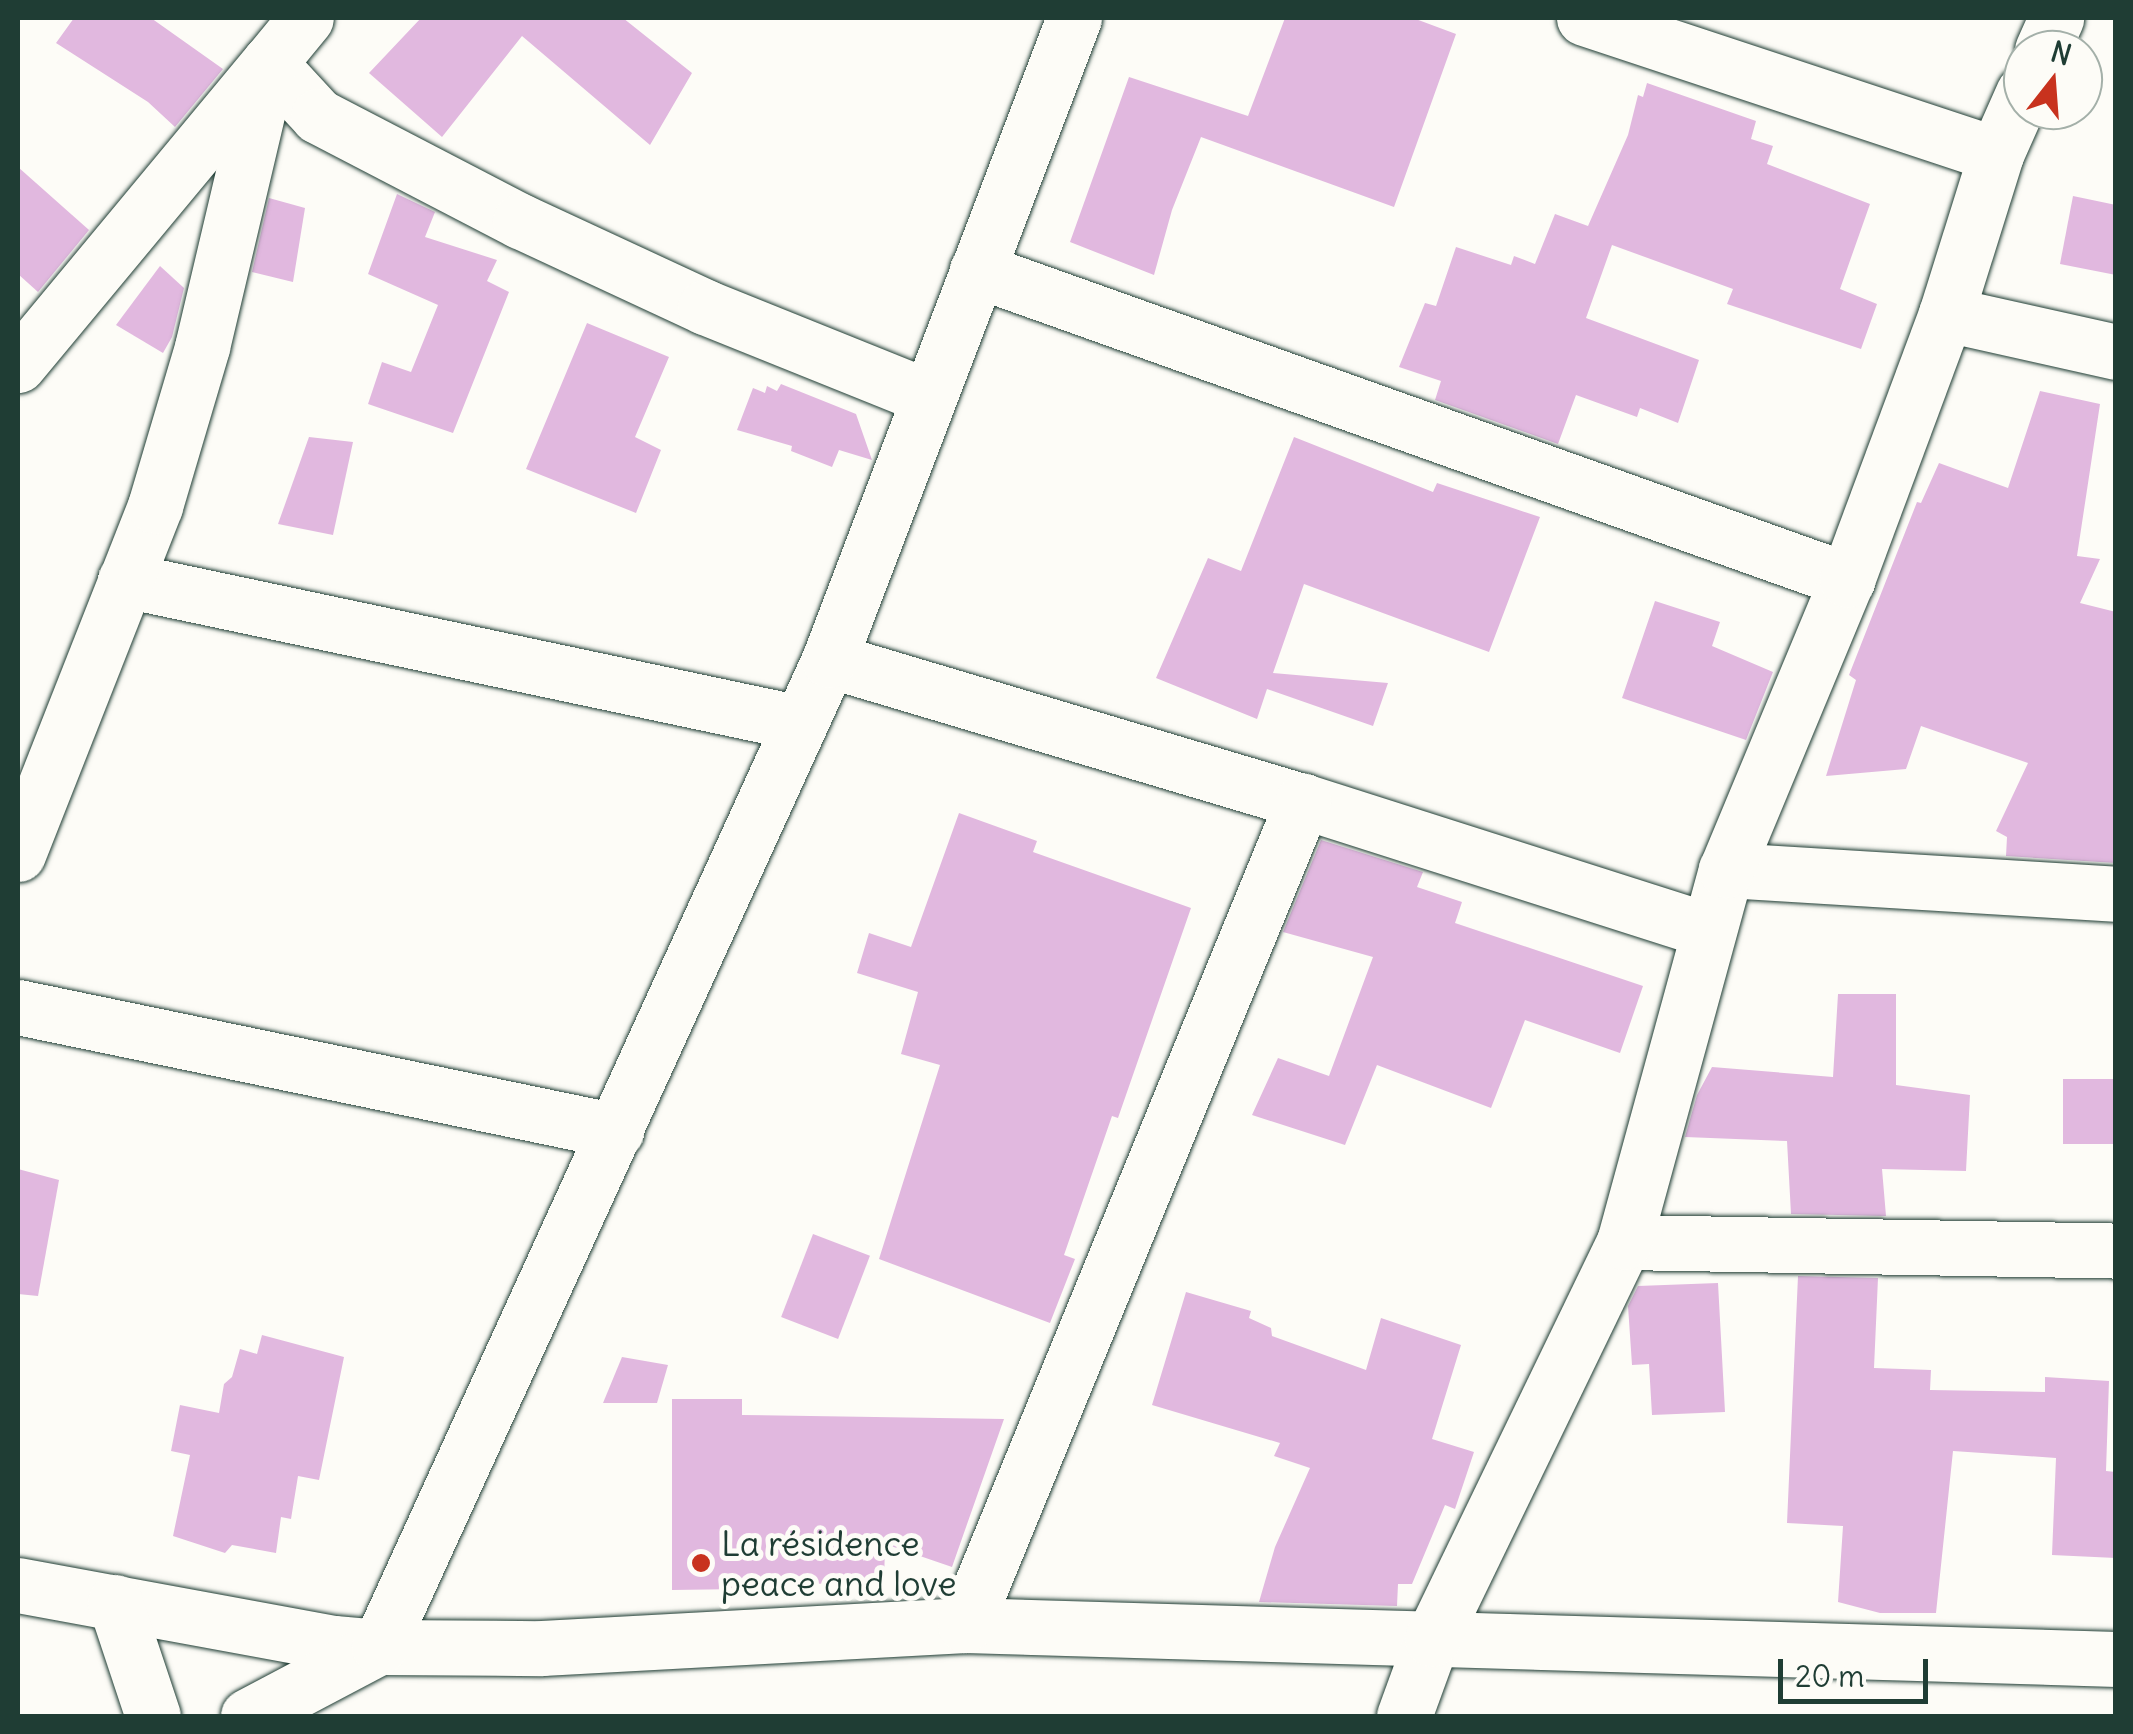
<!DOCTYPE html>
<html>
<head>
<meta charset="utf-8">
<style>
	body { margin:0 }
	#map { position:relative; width:2133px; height:1734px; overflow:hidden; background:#fdfcf7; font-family:Delius,sans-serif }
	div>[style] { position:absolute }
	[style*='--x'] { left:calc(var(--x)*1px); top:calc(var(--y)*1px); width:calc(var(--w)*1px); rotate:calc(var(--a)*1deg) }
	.building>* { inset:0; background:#e1b8df; transform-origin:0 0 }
	.roads { filter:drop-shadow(0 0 2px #1f3d34) drop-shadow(0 0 2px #1f3d34) }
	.minor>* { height:55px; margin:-27.5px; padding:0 27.5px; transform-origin:27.5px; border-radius:27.5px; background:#fdfcf7 }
	.dots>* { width:28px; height:28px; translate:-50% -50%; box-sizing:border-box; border:5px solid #fdfcf7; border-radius:50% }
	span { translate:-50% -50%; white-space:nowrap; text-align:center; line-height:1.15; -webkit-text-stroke:10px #fdfcf7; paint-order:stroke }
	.poi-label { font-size:35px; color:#1f3d34 }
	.left { translate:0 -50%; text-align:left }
	.frame { position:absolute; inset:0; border:20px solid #1f3d34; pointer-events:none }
	.north { position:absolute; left:2003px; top:30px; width:100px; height:100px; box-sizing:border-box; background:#fdfcf7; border:2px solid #a4b0a9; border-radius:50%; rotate:17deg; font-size:28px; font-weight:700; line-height:40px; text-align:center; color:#1f3d34 }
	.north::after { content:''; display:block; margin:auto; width:35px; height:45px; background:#c8321e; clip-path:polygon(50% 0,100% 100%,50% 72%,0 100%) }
	.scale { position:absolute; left:1778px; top:1659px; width:150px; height:45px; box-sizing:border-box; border:5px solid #1f3d34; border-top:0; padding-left:12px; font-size:30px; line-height:35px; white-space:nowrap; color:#1f3d34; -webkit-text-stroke:8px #fdfcf7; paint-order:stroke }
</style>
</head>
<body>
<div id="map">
	<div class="building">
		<div style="clip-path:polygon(74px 18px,151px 18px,223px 69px,175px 127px,148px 102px,56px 43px)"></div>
		<div style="clip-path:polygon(421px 18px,623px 18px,692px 73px,650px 145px,522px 36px,442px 137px,369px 73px)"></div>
		<div style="clip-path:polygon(1285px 18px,1413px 18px,1456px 34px,1394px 207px,1201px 137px,1172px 210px,1154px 275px,1070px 242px,1129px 77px,1248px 116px)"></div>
		<div style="clip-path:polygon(1647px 83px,1756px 121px,1751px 139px,1773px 146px,1767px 164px,1870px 204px,1840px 289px,1877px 304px,1861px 349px,1727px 304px,1733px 289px,1612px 245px,1586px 318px,1699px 360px,1678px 423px,1640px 408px,1637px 417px,1576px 395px,1558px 444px,1435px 400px,1441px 381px,1399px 367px,1425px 303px,1436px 306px,1456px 247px,1511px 265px,1514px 256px,1535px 264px,1555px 214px,1588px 226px,1628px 135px,1638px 95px,1643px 97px)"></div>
		<div style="clip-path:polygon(18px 167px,89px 230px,38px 292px,18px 274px)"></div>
		<div style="clip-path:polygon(397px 194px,435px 212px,425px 237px,497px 260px,487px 281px,509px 292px,453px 433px,368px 404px,382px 362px,411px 372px,438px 305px,368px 274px)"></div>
		<div style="clip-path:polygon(2073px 196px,2116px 205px,2116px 275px,2060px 264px)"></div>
		<div style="clip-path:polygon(269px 198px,305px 208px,293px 282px,252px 272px)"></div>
		<div style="clip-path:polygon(160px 266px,184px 288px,172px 337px,163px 353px,116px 325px)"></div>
		<div style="clip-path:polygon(587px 323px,669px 357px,635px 437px,661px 450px,636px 513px,526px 469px)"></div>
		<div style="clip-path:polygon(781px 384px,856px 414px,872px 460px,839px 450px,832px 467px,791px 451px,792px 446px,737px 430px,753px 388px,765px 393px,767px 386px,777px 391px)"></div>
		<div style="clip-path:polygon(2040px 391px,2100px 404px,2077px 556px,2100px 559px,2080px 603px,2116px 612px,2116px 863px,2006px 856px,2007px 837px,1996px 831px,2028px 763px,1921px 726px,1906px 769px,1826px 776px,1856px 680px,1849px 675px,1917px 502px,1921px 503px,1939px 463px,2008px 488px)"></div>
		<div style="clip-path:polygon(309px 437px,353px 442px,333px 535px,278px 524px)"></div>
		<div style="clip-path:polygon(1294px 437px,1433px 492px,1437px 483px,1540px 517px,1489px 652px,1304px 584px,1273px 673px,1388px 683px,1373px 726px,1267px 689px,1257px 719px,1156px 678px,1208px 558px,1241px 571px)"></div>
		<div style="clip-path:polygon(1655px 601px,1720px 622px,1712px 646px,1773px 672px,1746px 740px,1622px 698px)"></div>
		<div style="clip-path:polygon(959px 813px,1037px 841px,1033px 852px,1191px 908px,1118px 1118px,1112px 1116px,1064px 1255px,1075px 1259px,1050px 1323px,879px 1259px,940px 1065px,901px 1054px,918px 992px,857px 973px,869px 933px,911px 947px)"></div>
		<div style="clip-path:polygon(1321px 840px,1423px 872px,1417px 887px,1462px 902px,1455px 923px,1643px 986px,1620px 1053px,1525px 1020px,1491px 1108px,1377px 1065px,1345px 1145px,1252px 1115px,1278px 1058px,1329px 1076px,1373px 957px,1283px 932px)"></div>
		<div style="clip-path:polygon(1838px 994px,1896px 994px,1896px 1085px,1970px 1095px,1966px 1171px,1882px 1169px,1886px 1216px,1791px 1214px,1787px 1141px,1685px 1137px,1697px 1095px,1712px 1067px,1833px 1077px)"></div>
		<div style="left:2063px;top:1079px;width:53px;height:65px"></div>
		<div style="clip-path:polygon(18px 1169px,59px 1180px,38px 1296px,18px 1294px)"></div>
		<div style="left:813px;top:1234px;width:61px;height:89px;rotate:21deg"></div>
		<div style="clip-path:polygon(1798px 1276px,1878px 1278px,1874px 1368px,1931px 1370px,1930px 1390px,2045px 1392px,2045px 1377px,2109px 1381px,2106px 1471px,2116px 1472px,2116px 1558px,2052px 1555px,2056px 1458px,1953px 1451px,1936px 1613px,1880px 1613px,1838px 1602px,1843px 1526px,1787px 1523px)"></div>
		<div style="clip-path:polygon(1718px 1283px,1725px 1412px,1652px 1415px,1649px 1364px,1632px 1365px,1628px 1306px,1638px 1286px)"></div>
		<div style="clip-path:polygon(1186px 1292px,1251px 1311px,1249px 1318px,1271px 1328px,1272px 1336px,1366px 1370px,1381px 1318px,1461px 1345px,1432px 1439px,1474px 1452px,1455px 1509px,1445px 1505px,1412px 1584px,1398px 1584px,1397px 1606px,1259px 1602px,1275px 1547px,1310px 1468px,1274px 1456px,1280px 1443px,1152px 1405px)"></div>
		<div style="clip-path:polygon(262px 1335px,344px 1357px,319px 1480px,298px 1476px,291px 1519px,281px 1517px,276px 1553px,232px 1545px,225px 1553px,173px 1536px,190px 1455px,171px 1451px,180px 1405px,219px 1413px,224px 1384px,232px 1377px,240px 1349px,257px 1354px)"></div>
		<div style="clip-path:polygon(622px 1357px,668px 1365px,657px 1403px,603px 1403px)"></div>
		<div style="clip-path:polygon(672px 1399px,742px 1399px,742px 1415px,1004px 1419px,952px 1567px,885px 1544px,884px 1585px,742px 1582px,743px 1589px,672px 1590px)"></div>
	</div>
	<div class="roads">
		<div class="minor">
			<div style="--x:1584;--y:18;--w:434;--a:18.3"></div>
			<div style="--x:2042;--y:50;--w:35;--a:-66"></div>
			<div style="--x:977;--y:270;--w:924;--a:19.61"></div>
			<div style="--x:1946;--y:314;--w:174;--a:12.6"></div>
			<div style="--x:18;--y:365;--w:393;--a:-50.3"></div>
			<div style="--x:269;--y:63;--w:72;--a:47.2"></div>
			<div style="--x:318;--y:116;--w:228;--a:27.5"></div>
			<div style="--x:520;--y:221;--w:204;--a:24.9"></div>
			<div style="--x:705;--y:307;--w:241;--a:21.9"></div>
			<div style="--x:125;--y:580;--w:690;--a:11.96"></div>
			<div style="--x:829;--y:660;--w:495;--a:16.6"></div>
			<div style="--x:1303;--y:801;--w:424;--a:17.7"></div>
			<div style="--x:18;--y:854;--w:374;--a:-68.5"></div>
			<div style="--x:155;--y:506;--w:166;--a:-73.5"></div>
			<div style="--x:202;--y:347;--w:292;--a:-76.7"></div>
			<div style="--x:269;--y:63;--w:58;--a:-50.6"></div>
			<div style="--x:1726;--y:870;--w:391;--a:3.5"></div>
			<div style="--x:18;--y:1007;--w:611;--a:11.71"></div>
			<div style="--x:1624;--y:1242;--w:492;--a:1"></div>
			<div style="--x:18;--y:1585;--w:321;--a:10.4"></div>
			<div style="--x:334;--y:1643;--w:45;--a:5.1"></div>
			<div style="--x:379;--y:1647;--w:163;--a:0.4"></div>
			<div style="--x:542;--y:1648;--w:424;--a:-3.1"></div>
			<div style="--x:965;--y:1625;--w:1152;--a:1.69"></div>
			<div style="--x:115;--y:1602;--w:120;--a:71.6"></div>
			<div style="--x:965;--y:1625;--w:891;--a:-67.7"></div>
			<div style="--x:248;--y:1716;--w:148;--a:-27.8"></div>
			<div style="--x:379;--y:1647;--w:1085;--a:-65.49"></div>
			<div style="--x:829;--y:660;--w:687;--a:-69.11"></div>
			<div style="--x:1404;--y:1716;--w:82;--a:-70"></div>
			<div style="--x:1432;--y:1639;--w:441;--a:-64.2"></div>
			<div style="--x:1624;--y:1242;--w:386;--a:-74.7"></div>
			<div style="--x:1726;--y:870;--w:314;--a:-67.4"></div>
			<div style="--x:1847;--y:580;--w:284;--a:-69.6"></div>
			<div style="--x:1946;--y:314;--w:168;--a:-72.6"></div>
			<div style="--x:1996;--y:154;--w:67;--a:-66.1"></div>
		</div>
	</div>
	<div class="dots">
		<div style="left:701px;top:1563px;background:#c8321e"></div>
	</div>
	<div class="poi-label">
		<span class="left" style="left:721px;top:1563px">La résidence<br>peace and love</span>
	</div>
	<div class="frame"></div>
	<div class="north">N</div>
	<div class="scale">20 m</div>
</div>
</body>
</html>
